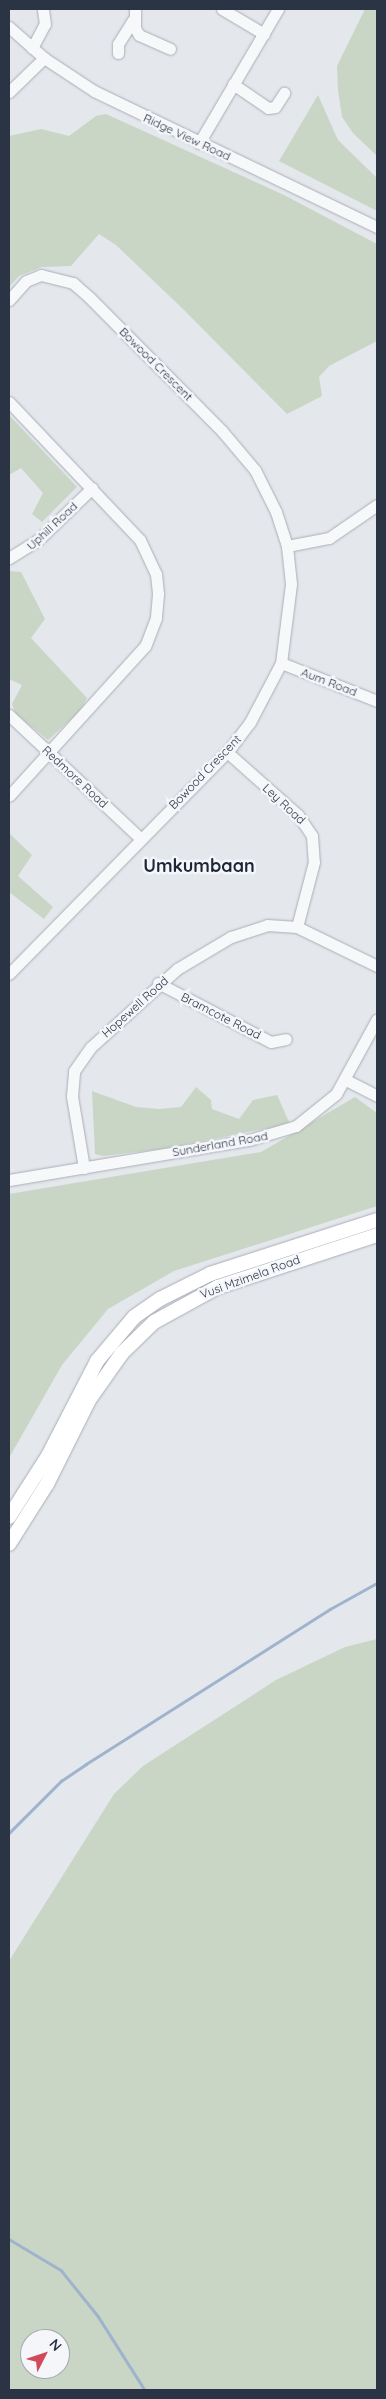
<!DOCTYPE html>
<html>
<head>
<meta charset="utf-8">
<style>
	body { margin:0 }
	#map { position:relative; width:386px; height:2399px; overflow:hidden; background:#e4e7ec; font-family:Quicksand,sans-serif }
	div>[style] { position:absolute }
	[style*='--x'] { left:calc(var(--x)*1px); top:calc(var(--y)*1px); width:calc(var(--w)*1px); rotate:calc(var(--a)*1deg) }
	.green>* { inset:0; background:#c9d6c5 }
	.stream>* { height:2.5px; margin:-1.25px; padding:0 1.25px; transform-origin:1.25px; border-radius:1.25px; background:#9fb4cc }
	.roads { filter:drop-shadow(0 0 1px #a9aeb7) drop-shadow(0 0 1px #a9aeb7) }
	.minor>* { height:11px; margin:-5.5px; padding:0 5.5px; transform-origin:5.5px; border-radius:5.5px; background:#f7f8fa }
	.major>* { height:14px; margin:-7px; padding:0 7px; transform-origin:7px; border-radius:7px; background:#fff }
	span { translate:-50% -50%; white-space:nowrap; text-align:center; line-height:1.15; -webkit-text-stroke:5px #f4f6f9; paint-order:stroke }
	.street-label { font-size:12px; color:#2b3445 }
	.district-label { font-size:18px; color:#1d2536; font-weight:700 }
	.frame { position:absolute; inset:0; border:10px solid #2b3445; pointer-events:none }
	.north { position:absolute; left:20px; top:2329px; width:50px; height:50px; box-sizing:border-box; background:#f4f6f9; border:1px solid #a4a8b1; border-radius:50%; rotate:49deg; font-size:14px; font-weight:700; line-height:20px; text-align:center; color:#2b3445 }
	.north::after { content:''; display:block; margin:auto; width:18px; height:22px; background:#d1495b; clip-path:polygon(50% 0,100% 100%,50% 72%,0 100%) }
</style>
</head>
<body>
<div id="map">
	<div class="green">
		<div style="clip-path:polygon(365px 9px,377px 9px,377px 156px,353px 133px,342px 117px,338px 90px,337px 66px)"></div>
		<div style="clip-path:polygon(318px 95px,338px 140px,377px 178px,377px 211px,279px 161px)"></div>
		<div style="clip-path:polygon(106px 114px,284px 195px,377px 244px,377px 341px,329px 366px,319px 377px,322px 396px,287px 414px,183px 309px,116px 245px,99px 234px,71px 266px,42px 267px,19px 276px,9px 287px,9px 136px,41px 129px,69px 136px,96px 116px)"></div>
		<div style="clip-path:polygon(9px 415px,77px 487px,42px 522px,32px 514px,43px 493px,21px 468px,9px 475px)"></div>
		<div style="clip-path:polygon(9px 571px,21px 572px,45px 619px,31px 638px,87px 698px,80px 711px,48px 740px,16px 714px,12px 704px,22px 685px,9px 679px)"></div>
		<div style="clip-path:polygon(9px 833px,32px 855px,18px 876px,53px 907px,44px 919px,9px 892px)"></div>
		<div style="clip-path:polygon(196px 1087px,211px 1100px,212px 1109px,239px 1119px,253px 1100px,277px 1095px,290px 1124px,161px 1149px,103px 1156px,95px 1154px,92px 1091px,136px 1107px,159px 1109px,181px 1107px)"></div>
		<div style="clip-path:polygon(355px 1097px,377px 1113px,377px 1206px,174px 1271px,108px 1309px,62px 1365px,9px 1458px,9px 1194px,261px 1152px)"></div>
		<div style="clip-path:polygon(evenodd,377px 1639px,377px 2390px,9px 2390px,9px 1961px,114px 1794px,143px 1766px,276px 1680px,345px 1647px,377px 1639px,30px 2339px,60px 2339px,60px 2369px,30px 2369px,30px 2339px)"></div>
	</div>
	<div class="stream">
		<div style="--x:9;--y:1833;--w:74;--a:-45"></div>
		<div style="--x:61;--y:1781;--w:30;--a:-34"></div>
		<div style="--x:86;--y:1764;--w:289;--a:-32.4"></div>
		<div style="--x:330;--y:1609;--w:54;--a:-29"></div>
		<div style="--x:9;--y:2239;--w:61;--a:30.8"></div>
		<div style="--x:61;--y:2270;--w:59;--a:51.2"></div>
		<div style="--x:98;--y:2316;--w:88;--a:57.6"></div>
	</div>
	<div class="roads">
		<div class="minor">
			<div style="--x:135;--y:9;--w:19;--a:90"></div>
			<div style="--x:135;--y:28;--w:8;--a:60"></div>
			<div style="--x:139;--y:35;--w:34;--a:24"></div>
			<div style="--x:222;--y:9;--w:49;--a:30.8"></div>
			<div style="--x:9;--y:27;--w:47;--a:41.5"></div>
			<div style="--x:44;--y:58;--w:60;--a:33.4"></div>
			<div style="--x:94;--y:91;--w:314;--a:25.7"></div>
			<div style="--x:32;--y:48;--w:27;--a:-62"></div>
			<div style="--x:45;--y:24;--w:15;--a:-98"></div>
			<div style="--x:118;--y:53;--w:9;--a:-90"></div>
			<div style="--x:118;--y:44;--w:28;--a:-58"></div>
			<div style="--x:233;--y:84;--w:42;--a:34.4"></div>
			<div style="--x:268;--y:108;--w:7;--a:-8"></div>
			<div style="--x:275;--y:107;--w:17;--a:-57"></div>
			<div style="--x:9;--y:92;--w:49;--a:-44.2"></div>
			<div style="--x:199;--y:143;--w:156;--a:-59.5"></div>
			<div style="--x:9;--y:300;--w:25;--a:-48"></div>
			<div style="--x:26;--y:281;--w:16;--a:-22"></div>
			<div style="--x:41;--y:275;--w:33;--a:14"></div>
			<div style="--x:73;--y:283;--w:21;--a:41"></div>
			<div style="--x:89;--y:297;--w:189;--a:45.2"></div>
			<div style="--x:222;--y:431;--w:51;--a:49.8"></div>
			<div style="--x:255;--y:470;--w:47;--a:63.4"></div>
			<div style="--x:276;--y:512;--w:36;--a:72"></div>
			<div style="--x:287;--y:546;--w:38;--a:84"></div>
			<div style="--x:291;--y:584;--w:80;--a:97.2"></div>
			<div style="--x:281;--y:663;--w:67;--a:117.7"></div>
			<div style="--x:250;--y:722;--w:38;--a:127"></div>
			<div style="--x:227;--y:752;--w:311;--a:134.5"></div>
			<div style="--x:9;--y:402;--w:190;--a:46.5"></div>
			<div style="--x:140;--y:540;--w:38;--a:65"></div>
			<div style="--x:156;--y:574;--w:20;--a:84"></div>
			<div style="--x:158;--y:594;--w:24;--a:95"></div>
			<div style="--x:156;--y:618;--w:30;--a:111"></div>
			<div style="--x:145;--y:646;--w:202;--a:132.2"></div>
			<div style="--x:287;--y:546;--w:43;--a:-10.8"></div>
			<div style="--x:329;--y:538;--w:58;--a:-34.5"></div>
			<div style="--x:9;--y:558;--w:34;--a:-32"></div>
			<div style="--x:38;--y:540;--w:75;--a:-43.9"></div>
			<div style="--x:281;--y:663;--w:103;--a:21.6"></div>
			<div style="--x:9;--y:715;--w:180;--a:43.2"></div>
			<div style="--x:227;--y:752;--w:95;--a:41.6"></div>
			<div style="--x:298;--y:815;--w:25;--a:56"></div>
			<div style="--x:312;--y:836;--w:26;--a:86"></div>
			<div style="--x:314;--y:862;--w:67;--a:104.7"></div>
			<div style="--x:158;--y:983;--w:127;--a:27.6"></div>
			<div style="--x:271;--y:1042;--w:15;--a:-11"></div>
			<div style="--x:346;--y:1080;--w:35;--a:27"></div>
			<div style="--x:84;--y:1168;--w:73;--a:-99.5"></div>
			<div style="--x:72;--y:1096;--w:25;--a:-85"></div>
			<div style="--x:74;--y:1071;--w:29;--a:-55"></div>
			<div style="--x:91;--y:1047;--w:116;--a:-42.2"></div>
			<div style="--x:177;--y:969;--w:63;--a:-30.7"></div>
			<div style="--x:231;--y:937;--w:38;--a:-18"></div>
			<div style="--x:267;--y:925;--w:30;--a:4"></div>
			<div style="--x:297;--y:927;--w:89;--a:26"></div>
			<div style="--x:9;--y:1180;--w:243;--a:-9.5"></div>
			<div style="--x:249;--y:1140;--w:49;--a:-16.6"></div>
			<div style="--x:296;--y:1126;--w:51;--a:-38.7"></div>
			<div style="--x:336;--y:1094;--w:85;--a:-61.3"></div>
		</div>
		<div class="major">
			<div style="--x:9;--y:1517;--w:72;--a:-57.4"></div>
			<div style="--x:48;--y:1456;--w:107;--a:-62.7"></div>
			<div style="--x:97;--y:1361;--w:57;--a:-49.9"></div>
			<div style="--x:134;--y:1317;--w:32;--a:-35"></div>
			<div style="--x:160;--y:1299;--w:56;--a:-26.6"></div>
			<div style="--x:210;--y:1274;--w:176;--a:-17.9"></div>
			<div style="--x:9;--y:1544;--w:71;--a:-57.7"></div>
			<div style="--x:47;--y:1484;--w:94;--a:-63.4"></div>
			<div style="--x:89;--y:1400;--w:57;--a:-54.9"></div>
			<div style="--x:122;--y:1353;--w:45;--a:-44.1"></div>
			<div style="--x:154;--y:1322;--w:73;--a:-28.7"></div>
			<div style="--x:218;--y:1287;--w:167;--a:-18.1"></div>
		</div>
	</div>
	<div class="street-label">
		<span style="left:187px;top:137px;rotate:25deg">Ridge View Road</span>
		<span style="left:156px;top:364px;rotate:45deg">Bowood Crescent</span>
		<span style="left:52px;top:526px;rotate:-43deg">Uphill Road</span>
		<span style="left:329px;top:682px;rotate:21deg">Aum Road</span>
		<span style="left:205px;top:772px;rotate:-46deg">Bowood Crescent</span>
		<span style="left:75px;top:777px;rotate:43deg">Redmore Road</span>
		<span style="left:284px;top:804px;rotate:43deg">Ley Road</span>
		<span style="left:135px;top:1007px;rotate:-42deg">Hopewell Road</span>
		<span style="left:221px;top:1016px;rotate:27deg">Bramcote Road</span>
		<span style="left:220px;top:1144px;rotate:-10deg">Sunderland Road</span>
		<span style="left:250px;top:1277px;rotate:-20deg">Vusi Mzimela Road</span>
	</div>
	<div class="district-label">
		<span style="left:199px;top:866px">Umkumbaan</span>
	</div>
	<div class="frame"></div>
	<div class="north">N</div>
</div>
</body>
</html>
